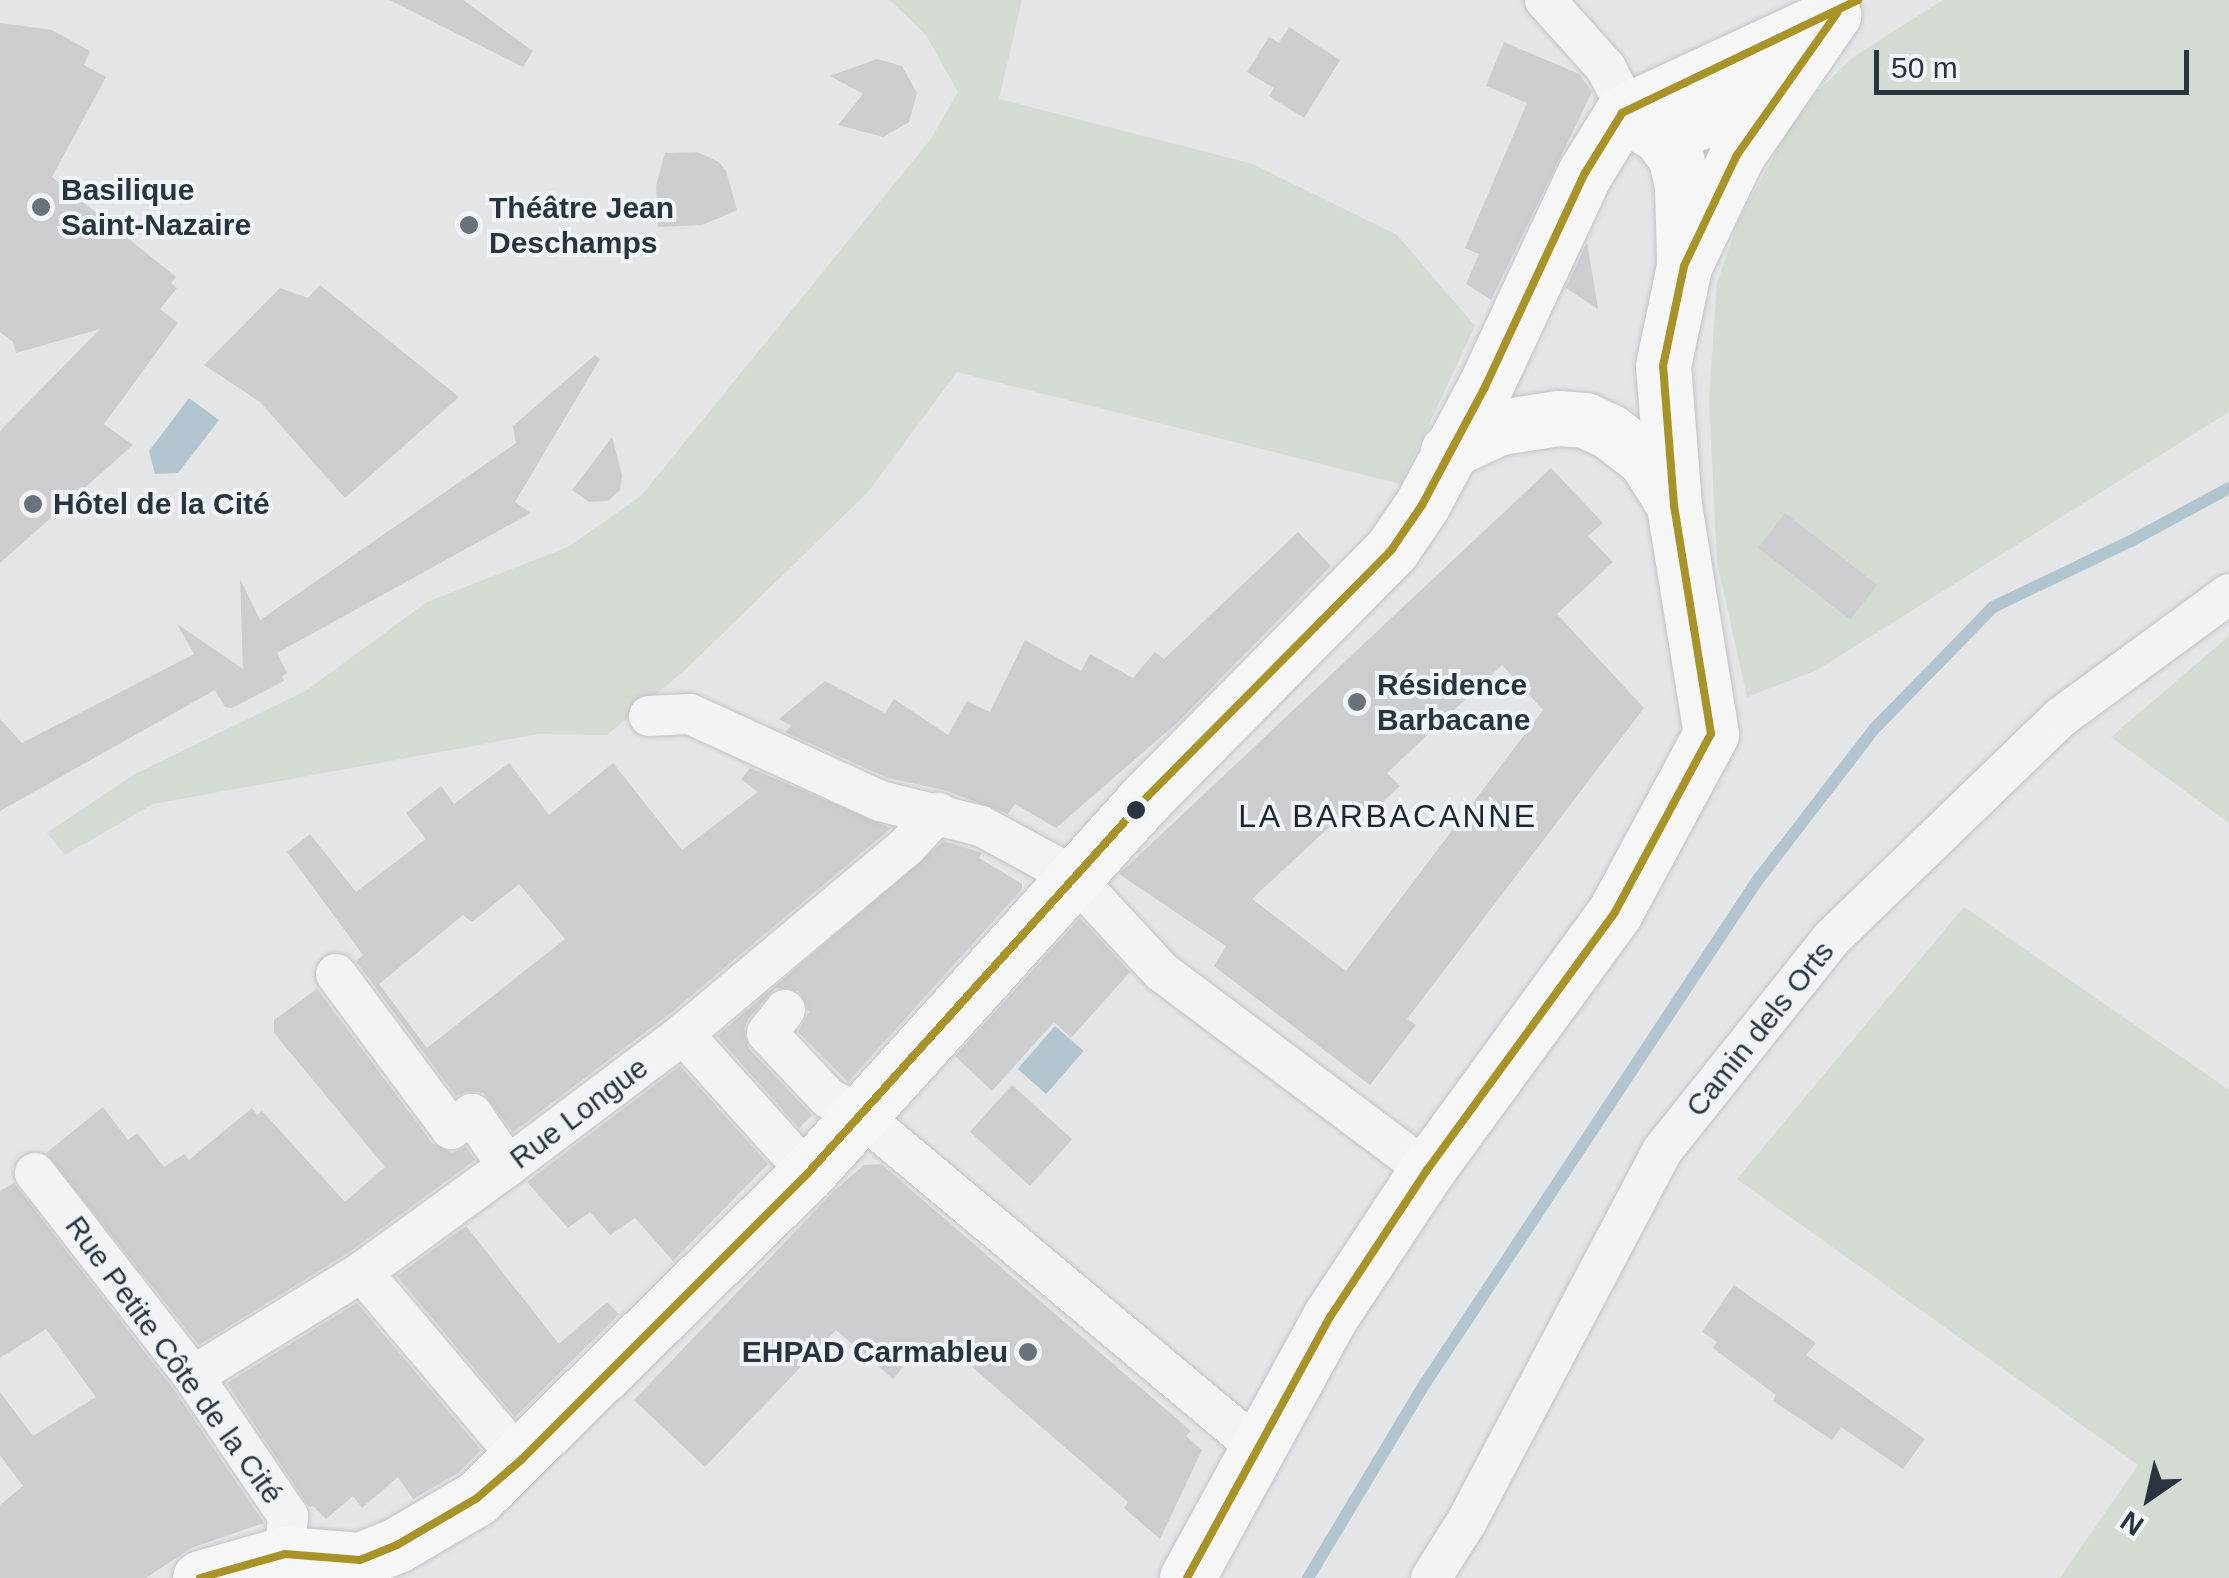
<!DOCTYPE html>
<html>
<head>
<meta charset="utf-8">
<style>
	body { margin:0 }
	#map { position:relative; width:2229px; height:1578px; overflow:hidden; background:#e3e5e7; font-family:Helvetica,sans-serif }
	div>[style] { position:absolute }
	[style*='--x'] { left:calc(var(--x)*1px); top:calc(var(--y)*1px); width:calc(var(--w)*1px); rotate:calc(var(--a)*1deg) }
	.green>* { inset:0; background:#d4dbd3 }
	.water>* { inset:0; background:#b3c4d1; transform-origin:0 0 }
	.stream>* { height:12px; margin:-6px; padding:0 6px; transform-origin:6px; border-radius:6px; background:#b3c4d1 }
	.building>* { inset:0; background:#cbcdd0; transform-origin:0 0 }
	.roads { filter:drop-shadow(0 0 2px #c1c3c5) drop-shadow(0 0 2px #c1c3c5) }
	.street>* { height:40px; margin:-20px; padding:0 20px; transform-origin:20px; border-radius:20px; background:#f2f3f5 }
	.secondary>* { height:55px; margin:-27.5px; padding:0 27.5px; transform-origin:27.5px; border-radius:27.5px; background:#f6f6f7 }
	.bus-1>* { height:8px; margin:-4px; padding:0 4px; transform-origin:4px; border-radius:4px; background:#a79327 }
	.dots>* { width:28px; height:28px; translate:-50% -50%; box-sizing:border-box; border:5px solid #f1f4f7; border-radius:50% }
	span { translate:-50% -50%; white-space:nowrap; text-align:center; line-height:1.15; -webkit-text-stroke:8px #f1f4f7; paint-order:stroke }
	.poi-label { font-size:30px; color:#2a3440; font-weight:700 }
	.left { translate:0 -50%; text-align:left }
	.right { translate:-100% -50%; text-align:right }
	.street-label { font-size:30px; color:#2a3440 }
	.neighbourhood-label { font-size:32px; color:#1c2531; letter-spacing:2.5px }
	.north { position:absolute; left:2099px; top:1448px; width:100px; height:100px; -webkit-text-stroke:8px #f1f4f7; paint-order:stroke; rotate:214deg; font-size:28px; font-weight:700; line-height:40px; text-align:center; color:#2a3440 }
	.north::after { content:''; display:block; margin:auto; width:35px; height:45px; background:#2a3440; clip-path:polygon(50% 0,100% 100%,50% 72%,0 100%) }
	.scale { position:absolute; left:1874px; top:50px; width:315px; height:45px; box-sizing:border-box; border:5px solid #2a3440; border-top:0; padding-left:12px; font-size:30px; line-height:35px; white-space:nowrap; color:#2a3440; -webkit-text-stroke:8px #f1f4f7; paint-order:stroke }
</style>
</head>
<body>
<div id="map">
	<div class="green">
		<div style="clip-path:polygon(890px 0,1022px 0,999px 99px,1253px 164px,1397px 235px,1475px 326px,1401px 484px,957px 372px,868px 492px,683px 672px,607px 735px,539px 734px,153px 804px,65px 855px,47px 833px,133px 775px,307px 690px,427px 602px,568px 547px,641px 496px,930px 140px,958px 92px,926px 35px)"></div>
		<div style="clip-path:polygon(1943px 0,2229px 0,2229px 412px,1817px 670px,1747px 697px,1717px 562px,1709px 399px,1717px 283px,1738px 222px,1788px 130px,1819px 90px,1853px 57px)"></div>
		<div style="clip-path:polygon(2229px 636px,2229px 823px,2111px 737px)"></div>
		<div style="clip-path:polygon(1964px 907px,2229px 1090px,2229px 1578px,2060px 1578px,2138px 1465px,1737px 1179px)"></div>
	</div>
	<div class="water">
		<div style="clip-path:polygon(189px 398px,219px 420px,178px 473px,155px 474px,149px 451px)"></div>
		<div style="left:1055px;top:1026px;width:38px;height:57px;rotate:41deg"></div>
	</div>
	<div class="stream">
		<div style="--x:1308;--y:1578;--w:229;--a:-59"></div>
		<div style="--x:1426;--y:1382;--w:600;--a:-56.55"></div>
		<div style="--x:1757;--y:881;--w:192;--a:-52.4"></div>
		<div style="--x:1874;--y:729;--w:170;--a:-45.7"></div>
		<div style="--x:1993;--y:607;--w:153;--a:-25.6"></div>
		<div style="--x:2131;--y:541;--w:111;--a:-28.4"></div>
	</div>
	<div class="building">
		<div style="clip-path:polygon(390px 0,463px 0,533px 51px,523px 67px)"></div>
		<div style="clip-path:polygon(0 23px,52px 30px,90px 51px,84px 65px,106px 77px,52px 177px,176px 277px,171px 283px,177px 288px,160px 309px,178px 323px,104px 424px,133px 445px,0 563px,0 431px,100px 329px,16px 353px,13px 342px,0 332px)"></div>
		<div style="clip-path:polygon(1289px 27px,1340px 60px,1304px 118px,1269px 96px,1274px 88px,1247px 72px,1269px 37px,1279px 43px)"></div>
		<div style="clip-path:polygon(1504px 42px,1579px 74px,1592px 92px,1491px 300px,1466px 284px,1479px 254px,1465px 248px,1527px 103px,1486px 86px)"></div>
		<div style="clip-path:polygon(877px 59px,902px 66px,917px 93px,909px 122px,883px 137px,838px 125px,863px 94px,830px 76px)"></div>
		<div style="clip-path:polygon(697px 152px,719px 162px,726px 171px,737px 210px,702px 225px,658px 227px,656px 186px,665px 153px)"></div>
		<div style="clip-path:polygon(1587px 242px,1598px 309px,1566px 288px)"></div>
		<div style="clip-path:polygon(320px 285px,459px 397px,345px 498px,260px 402px,204px 365px,280px 288px,308px 298px)"></div>
		<div style="clip-path:polygon(595px 355px,600px 359px,515px 502px,531px 513px,277px 653px,287px 673px,282px 676px,284px 681px,232px 708px,225px 707px,215px 690px,0 811px,0 719px,22px 743px,194px 654px,177px 624px,243px 669px,240px 579px,260px 620px,516px 443px,513px 426px)"></div>
		<div style="clip-path:polygon(612px 437px,622px 475px,620px 490px,608px 501px,589px 502px,572px 490px)"></div>
		<div style="clip-path:polygon(evenodd,1551px 468px,1603px 523px,1588px 536px,1613px 562px,1557px 614px,1644px 708px,1407px 1019px,1416px 1025px,1370px 1085px,1214px 966px,1226px 946px,1119px 874px,1551px 468px,1502px 665px,1543px 710px,1346px 971px,1252px 899px,1355px 803px,1368px 816px,1400px 786px,1387px 773px,1502px 665px)"></div>
		<div style="left:1785px;top:513px;width:117px;height:44px;rotate:38deg"></div>
		<div style="clip-path:polygon(1298px 532px,1331px 566px,1178px 722px,1056px 828px,1015px 804px,1008px 814px,944px 790px,888px 778px,785px 732px,791px 726px,779px 719px,825px 681px,885px 713px,894px 699px,948px 735px,967px 701px,990px 712px,1025px 640px,1081px 671px,1090px 654px,1133px 678px,1155px 652px,1164px 659px)"></div>
		<div style="clip-path:polygon(evenodd,509px 763px,549px 815px,613px 763px,682px 850px,758px 792px,741px 779px,750px 768px,891px 828px,668px 1015px,513px 1132px,483px 1093px,469px 1091px,456px 1096px,356px 961px,363px 955px,287px 852px,310px 834px,356px 892px,426px 839px,406px 813px,441px 786px,454px 804px,509px 763px,519px 884px,565px 939px,427px 1048px,379px 984px,463px 915px,472px 922px,519px 884px)"></div>
		<div style="clip-path:polygon(944px 841px,982px 853px,979px 858px,1022px 884px,1022px 889px,848px 1082px,798px 1032px,809px 1012px,799px 991px,775px 988px,748px 1019px,744px 1029px,749px 1049px,812px 1115px,799px 1128px,717px 1036px)"></div>
		<div style="clip-path:polygon(1080px 918px,1130px 972px,1071px 1038px,1054px 1022px,992px 1091px,955px 1056px)"></div>
		<div style="clip-path:polygon(317px 989px,432px 1143px,452px 1153px,466px 1147px,475px 1160px,349px 1252px,199px 1345px,46px 1153px,103px 1107px,128px 1140px,137px 1133px,164px 1167px,184px 1154px,189px 1160px,252px 1108px,257px 1115px,262px 1111px,345px 1202px,385px 1167px,274px 1033px,274px 1020px)"></div>
		<div style="clip-path:polygon(680px 1066px,768px 1164px,673px 1261px,635px 1218px,610px 1235px,590px 1212px,568px 1228px,527px 1182px)"></div>
		<div style="left:1012px;top:1085px;width:81px;height:63px;rotate:42deg"></div>
		<div style="clip-path:polygon(881px 1164px,1191px 1431px,1186px 1436px,1202px 1450px,1160px 1539px,1124px 1508px,1128px 1502px,950px 1348px,941px 1357px,924px 1342px,893px 1379px,836px 1330px,705px 1467px,634px 1400px,835px 1190px,864px 1165px)"></div>
		<div style="clip-path:polygon(14px 1183px,174px 1390px,264px 1523px,191px 1548px,146px 1578px,0 1578px,0 1505px,23px 1486px,0 1455px,0 1392px,33px 1436px,96px 1397px,46px 1329px,0 1358px,0 1191px)"></div>
		<div style="clip-path:polygon(466px 1226px,559px 1344px,607px 1302px,619px 1314px,515px 1417px,397px 1276px)"></div>
		<div style="clip-path:polygon(1734px 1285px,1816px 1343px,1806px 1355px,1925px 1439px,1903px 1469px,1841px 1427px,1832px 1440px,1773px 1401px,1776px 1395px,1713px 1348px,1717px 1342px,1702px 1332px)"></div>
		<div style="clip-path:polygon(357px 1303px,481px 1450px,458px 1473px,413px 1499px,398px 1477px,362px 1508px,353px 1496px,326px 1519px,313px 1506px,309px 1507px,227px 1383px)"></div>
	</div>
	<div class="roads">
		<div class="street">
			<div style="--x:1545;--y:0;--w:91;--a:48.1"></div>
			<div style="--x:1606;--y:68;--w:30;--a:63"></div>
			<div style="--x:1620;--y:95;--w:18;--a:84"></div>
			<div style="--x:649;--y:716;--w:41;--a:-2.8"></div>
			<div style="--x:690;--y:714;--w:209;--a:24.6"></div>
			<div style="--x:880;--y:801;--w:104;--a:13.9"></div>
			<div style="--x:981;--y:826;--w:105;--a:28.5"></div>
			<div style="--x:1073;--y:876;--w:131;--a:47.2"></div>
			<div style="--x:1162;--y:972;--w:331;--a:36.8"></div>
			<div style="--x:336;--y:974;--w:193;--a:53.4"></div>
			<div style="--x:451;--y:1129;--w:26;--a:-36"></div>
			<div style="--x:472;--y:1114;--w:63;--a:55.3"></div>
			<div style="--x:785;--y:1010;--w:29;--a:128"></div>
			<div style="--x:767;--y:1033;--w:89;--a:46.8"></div>
			<div style="--x:828;--y:1098;--w:36;--a:28"></div>
			<div style="--x:860;--y:1115;--w:519;--a:39.92"></div>
			<div style="--x:683;--y:1034;--w:187;--a:48"></div>
			<div style="--x:35;--y:1173;--w:257;--a:52.1"></div>
			<div style="--x:193;--y:1376;--w:169;--a:55.8"></div>
			<div style="--x:288;--y:1516;--w:38;--a:95"></div>
			<div style="--x:362;--y:1272;--w:246;--a:49.8"></div>
			<div style="--x:193;--y:1376;--w:198;--a:-31.6"></div>
			<div style="--x:362;--y:1272;--w:180;--a:-36"></div>
			<div style="--x:508;--y:1166;--w:219;--a:-37"></div>
			<div style="--x:683;--y:1034;--w:291;--a:-40"></div>
			<div style="--x:906;--y:847;--w:47;--a:-46.7"></div>
			<div style="--x:1431;--y:1578;--w:67;--a:-57.7"></div>
			<div style="--x:1467;--y:1521;--w:418;--a:-62.2"></div>
			<div style="--x:1662;--y:1151;--w:271;--a:-51.4"></div>
			<div style="--x:1831;--y:939;--w:320;--a:-44"></div>
			<div style="--x:2061;--y:717;--w:208;--a:-36.2"></div>
		</div>
		<div class="secondary">
			<div style="--x:1622;--y:113;--w:233;--a:-24.9"></div>
			<div style="--x:1622;--y:113;--w:44;--a:31.2"></div>
			<div style="--x:1660;--y:136;--w:27;--a:54"></div>
			<div style="--x:1676;--y:158;--w:30;--a:78"></div>
			<div style="--x:1682;--y:187;--w:71;--a:88.4"></div>
			<div style="--x:1625;--y:113;--w:65;--a:11.5"></div>
			<div style="--x:1689;--y:126;--w:99;--a:-21.4"></div>
			<div style="--x:1448;--y:451;--w:57;--a:-24.8"></div>
			<div style="--x:1500;--y:427;--w:59;--a:-8.8"></div>
			<div style="--x:1558;--y:418;--w:27;--a:4"></div>
			<div style="--x:1585;--y:420;--w:26;--a:25"></div>
			<div style="--x:1609;--y:431;--w:46;--a:37.9"></div>
			<div style="--x:1645;--y:459;--w:52;--a:57.5"></div>
			<div style="--x:200;--y:1578;--w:88;--a:-15.8"></div>
			<div style="--x:285;--y:1554;--w:75;--a:4.6"></div>
			<div style="--x:360;--y:1560;--w:40;--a:-22"></div>
			<div style="--x:397;--y:1545;--w:93;--a:-30.4"></div>
			<div style="--x:477;--y:1498;--w:464;--a:-44.5"></div>
			<div style="--x:808;--y:1173;--w:505;--a:-47.97"></div>
			<div style="--x:1146;--y:798;--w:350;--a:-45.3"></div>
			<div style="--x:1392;--y:549;--w:53;--a:-55.7"></div>
			<div style="--x:1422;--y:505;--w:134;--a:-61.9"></div>
			<div style="--x:1485;--y:387;--w:236;--a:-65"></div>
			<div style="--x:1585;--y:173;--w:70;--a:-58.3"></div>
			<div style="--x:1187;--y:1578;--w:298;--a:-61.3"></div>
			<div style="--x:1330;--y:1317;--w:176;--a:-56.6"></div>
			<div style="--x:1427;--y:1170;--w:319;--a:-53.9"></div>
			<div style="--x:1615;--y:912;--w:202;--a:-61.7"></div>
			<div style="--x:1711;--y:734;--w:232;--a:-99.2"></div>
			<div style="--x:1674;--y:505;--w:139;--a:-94.5"></div>
			<div style="--x:1663;--y:366;--w:102;--a:-78.1"></div>
			<div style="--x:1684;--y:266;--w:123;--a:-64.5"></div>
			<div style="--x:1737;--y:155;--w:170;--a:-55.6"></div>
		</div>
	</div>
	<div class="bus-1">
		<div style="--x:200;--y:1578;--w:88;--a:-15.8"></div>
		<div style="--x:285;--y:1554;--w:75;--a:4.6"></div>
		<div style="--x:360;--y:1560;--w:40;--a:-22"></div>
		<div style="--x:397;--y:1545;--w:93;--a:-30.4"></div>
		<div style="--x:477;--y:1498;--w:58;--a:-40.8"></div>
		<div style="--x:521;--y:1460;--w:406;--a:-45"></div>
		<div style="--x:808;--y:1173;--w:505;--a:-47.97"></div>
		<div style="--x:1146;--y:798;--w:350;--a:-45.3"></div>
		<div style="--x:1392;--y:549;--w:53;--a:-55.7"></div>
		<div style="--x:1422;--y:505;--w:134;--a:-61.9"></div>
		<div style="--x:1485;--y:387;--w:236;--a:-65"></div>
		<div style="--x:1585;--y:173;--w:70;--a:-58.3"></div>
		<div style="--x:1622;--y:113;--w:262;--a:-25.6"></div>
		<div style="--x:1187;--y:1578;--w:298;--a:-61.3"></div>
		<div style="--x:1330;--y:1317;--w:176;--a:-56.6"></div>
		<div style="--x:1427;--y:1170;--w:319;--a:-53.9"></div>
		<div style="--x:1615;--y:912;--w:202;--a:-61.7"></div>
		<div style="--x:1711;--y:734;--w:232;--a:-99.2"></div>
		<div style="--x:1674;--y:505;--w:139;--a:-94.5"></div>
		<div style="--x:1663;--y:366;--w:102;--a:-78.1"></div>
		<div style="--x:1684;--y:266;--w:123;--a:-64.5"></div>
		<div style="--x:1737;--y:155;--w:174;--a:-54.8"></div>
	</div>
	<div class="dots">
		<div style="left:41px;top:207px;background:#6b727a"></div>
		<div style="left:469px;top:225px;background:#6b727a"></div>
		<div style="left:33px;top:504px;background:#6b727a"></div>
		<div style="left:1357px;top:702px;background:#6b727a"></div>
		<div style="left:1136px;top:810px;background:#2a3440"></div>
		<div style="left:1028px;top:1352px;background:#6b727a"></div>
	</div>
	<div class="poi-label">
		<span class="left" style="left:61px;top:207px">Basilique<br>Saint-Nazaire</span>
		<span class="left" style="left:489px;top:225px">Théâtre Jean<br>Deschamps</span>
		<span class="left" style="left:53px;top:504px">Hôtel de la Cité</span>
		<span class="left" style="left:1377px;top:702px">Résidence<br>Barbacane</span>
		<span class="right" style="left:1008px;top:1352px">EHPAD Carmableu</span>
	</div>
	<div class="street-label">
		<span style="left:1760px;top:1029px;rotate:-51deg">Camin dels Orts</span>
		<span style="left:579px;top:1113px;rotate:-37deg">Rue Longue</span>
		<span style="left:174px;top:1360px;rotate:54deg">Rue Petite Côte de la Cité</span>
	</div>
	<div class="neighbourhood-label">
		<span style="left:1388px;top:816px">LA BARBACANNE</span>
	</div>
	<div class="north">N</div>
	<div class="scale">50 m</div>
</div>
</body>
</html>
